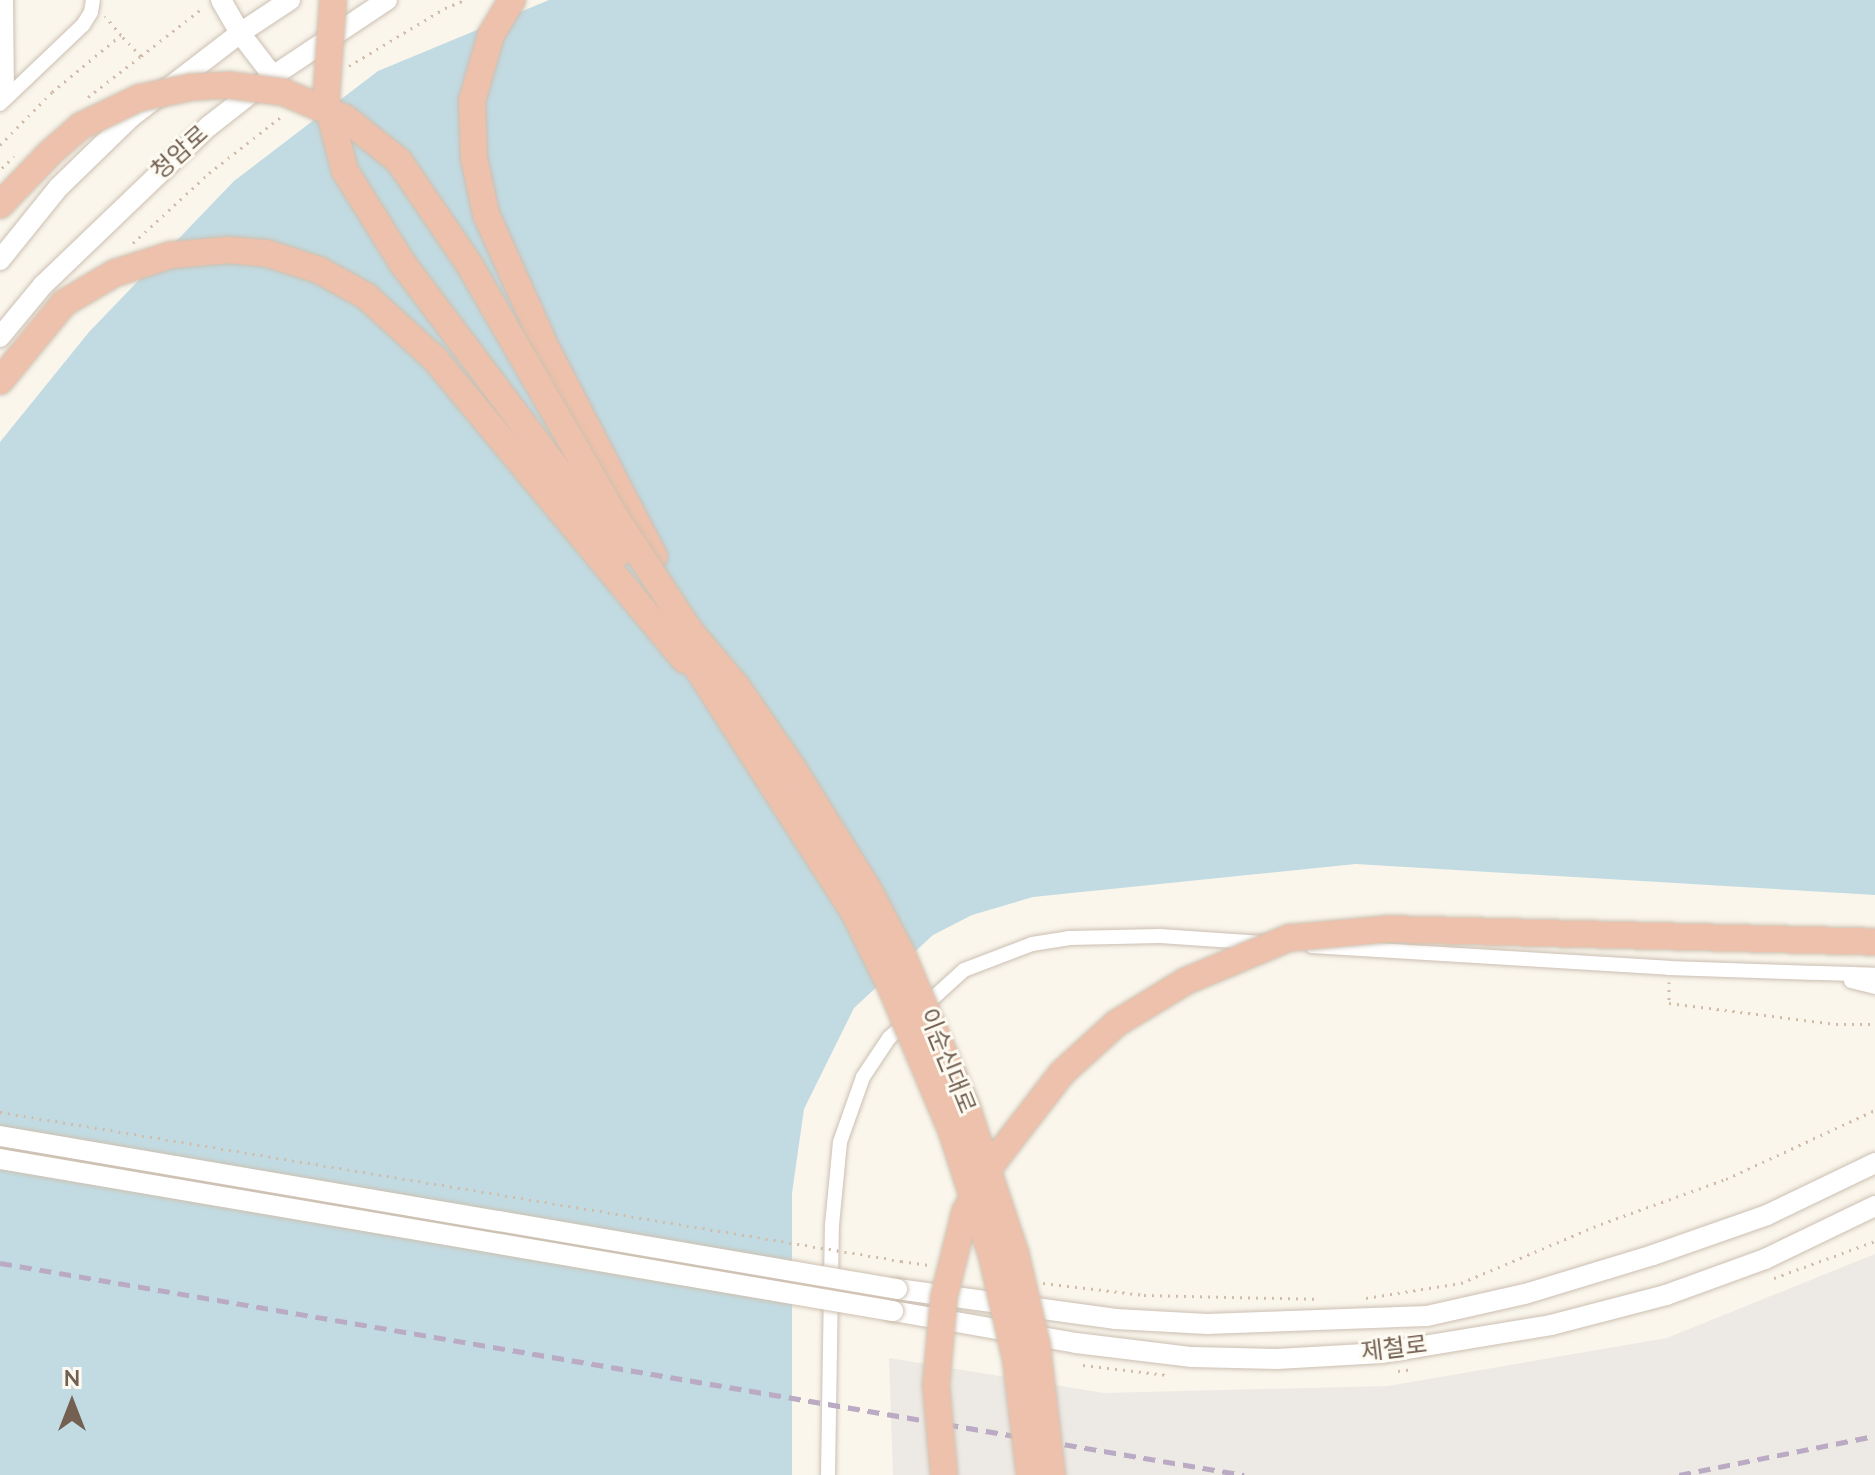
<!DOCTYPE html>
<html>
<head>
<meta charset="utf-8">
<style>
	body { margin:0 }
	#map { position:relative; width:1875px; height:1475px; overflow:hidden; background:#faf6ec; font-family:"Nunito Sans","Noto Sans KR",sans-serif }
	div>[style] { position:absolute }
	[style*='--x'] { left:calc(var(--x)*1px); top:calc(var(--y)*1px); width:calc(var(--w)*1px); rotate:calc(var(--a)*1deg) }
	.industrial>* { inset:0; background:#ede9e4 }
	.water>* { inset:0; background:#c2dbe2 }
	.path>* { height:3px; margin-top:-1.5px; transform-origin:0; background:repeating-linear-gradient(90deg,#d2bca9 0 2px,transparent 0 8px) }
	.roads { filter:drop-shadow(0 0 2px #ccbfb2) drop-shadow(0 0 2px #ccbfb2) }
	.street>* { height:14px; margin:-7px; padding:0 7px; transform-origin:7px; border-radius:7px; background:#fff }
	.secondary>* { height:20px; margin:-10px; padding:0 10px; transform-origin:10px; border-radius:10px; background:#fff }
	.highway>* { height:26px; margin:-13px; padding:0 13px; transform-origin:13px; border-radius:13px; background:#edc1ab }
	.rail>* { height:5px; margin-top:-2.5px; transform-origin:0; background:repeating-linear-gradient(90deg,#baaac4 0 12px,transparent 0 20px) }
	.path-bridge>* { height:3px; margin-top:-1.5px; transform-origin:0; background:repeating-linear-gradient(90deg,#d2bca9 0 2px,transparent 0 8px) }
	.bridges { filter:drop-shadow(0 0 2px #cec0b0) drop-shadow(0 0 2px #cec0b0) }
	.secondary-bridge>* { height:20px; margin:-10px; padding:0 10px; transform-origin:10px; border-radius:10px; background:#fff }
	.highway-bridge>* { height:26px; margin:-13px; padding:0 13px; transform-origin:13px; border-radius:13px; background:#edc1ab }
	span { translate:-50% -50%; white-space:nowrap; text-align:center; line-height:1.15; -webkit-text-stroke:6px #fdfaf2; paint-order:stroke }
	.street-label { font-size:24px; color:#736051 }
	.north { position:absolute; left:32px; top:1363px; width:80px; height:80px; -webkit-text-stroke:6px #fdfaf2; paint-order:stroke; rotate:0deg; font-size:22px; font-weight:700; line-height:32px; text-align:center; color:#736051 }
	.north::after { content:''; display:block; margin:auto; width:28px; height:36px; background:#736051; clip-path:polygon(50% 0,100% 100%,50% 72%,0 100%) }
</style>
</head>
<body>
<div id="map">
	<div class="industrial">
		<div style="clip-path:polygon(1875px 1254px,1875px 1475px,893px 1475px,889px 1358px,1104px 1393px,1388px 1386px,1667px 1338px)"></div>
	</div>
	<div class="water">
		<div style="clip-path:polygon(549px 0,1875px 0,1875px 895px,1356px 864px,1033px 897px,972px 915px,933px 935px,854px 1008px,804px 1109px,792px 1193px,792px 1475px,0 1475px,0 442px,89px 332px,234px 181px,378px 71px)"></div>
	</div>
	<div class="path">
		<div style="--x:141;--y:56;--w:75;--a:-37.9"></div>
		<div style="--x:349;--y:66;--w:112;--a:-31.1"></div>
		<div style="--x:445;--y:8;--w:22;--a:-22"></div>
		<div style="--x:88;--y:97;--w:67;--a:-37.7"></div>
		<div style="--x:141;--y:56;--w:29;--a:-134"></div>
		<div style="--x:0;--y:145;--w:74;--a:-45.5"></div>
		<div style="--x:52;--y:92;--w:89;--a:-39.6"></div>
		<div style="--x:121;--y:35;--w:25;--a:-130"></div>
		<div style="--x:2;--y:168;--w:17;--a:-45"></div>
		<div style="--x:133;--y:243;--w:103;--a:-42.6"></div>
		<div style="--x:209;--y:173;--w:93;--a:-38"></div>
		<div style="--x:1669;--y:982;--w:21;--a:90"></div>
		<div style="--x:1669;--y:1003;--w:168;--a:7.2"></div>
		<div style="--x:1836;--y:1024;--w:39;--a:0"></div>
		<div style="--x:901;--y:1261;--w:28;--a:8"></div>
		<div style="--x:1774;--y:1278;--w:108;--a:-20.1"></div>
		<div style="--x:1043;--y:1283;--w:102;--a:6.8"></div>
		<div style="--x:1144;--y:1295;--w:170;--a:1.3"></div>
		<div style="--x:1366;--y:1298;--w:96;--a:-9"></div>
		<div style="--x:1461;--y:1283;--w:152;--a:-22.9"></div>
		<div style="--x:1601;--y:1224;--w:133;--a:-19.8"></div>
		<div style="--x:1726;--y:1179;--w:164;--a:-24.8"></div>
		<div style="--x:1083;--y:1365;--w:85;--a:6.8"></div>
		<div style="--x:1398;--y:1371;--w:16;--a:-7"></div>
	</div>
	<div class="roads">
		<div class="street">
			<div style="--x:6;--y:0;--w:96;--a:89.4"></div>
			<div style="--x:0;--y:104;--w:115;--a:-43.6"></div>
			<div style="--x:83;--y:25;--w:15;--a:-58"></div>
			<div style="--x:91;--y:12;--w:12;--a:-81"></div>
			<div style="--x:1312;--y:946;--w:357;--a:3.5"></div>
			<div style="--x:1668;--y:968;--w:207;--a:1.9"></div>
			<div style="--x:1851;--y:981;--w:25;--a:14"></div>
			<div style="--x:828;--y:1475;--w:250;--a:-89.1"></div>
			<div style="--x:832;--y:1225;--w:83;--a:-84.5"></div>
			<div style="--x:840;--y:1142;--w:69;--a:-70.5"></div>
			<div style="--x:863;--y:1077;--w:47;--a:-56.3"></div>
			<div style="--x:889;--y:1038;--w:101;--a:-42.2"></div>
			<div style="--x:964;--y:970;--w:73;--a:-20.9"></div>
			<div style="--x:1032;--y:944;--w:37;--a:-9"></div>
			<div style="--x:1069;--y:938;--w:91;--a:-1.3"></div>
			<div style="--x:1160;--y:936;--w:103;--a:3.9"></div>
		</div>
		<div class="secondary">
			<div style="--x:221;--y:0;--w:38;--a:60"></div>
			<div style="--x:240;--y:33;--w:54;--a:52.5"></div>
			<div style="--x:0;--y:260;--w:94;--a:-51.1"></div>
			<div style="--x:59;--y:187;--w:100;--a:-44.2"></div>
			<div style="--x:131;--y:117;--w:138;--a:-37.6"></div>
			<div style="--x:240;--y:33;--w:60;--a:-33.4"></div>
			<div style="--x:0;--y:337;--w:67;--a:-50.4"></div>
			<div style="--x:43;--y:285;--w:230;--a:-43.8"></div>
			<div style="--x:209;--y:126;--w:81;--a:-38"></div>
			<div style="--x:273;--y:76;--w:137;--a:-33.7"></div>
			<div style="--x:897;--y:1289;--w:221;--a:7.8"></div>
			<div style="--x:1116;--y:1319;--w:91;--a:3.1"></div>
			<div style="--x:1207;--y:1324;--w:220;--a:-2.1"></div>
			<div style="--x:1427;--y:1316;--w:100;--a:-12.7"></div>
			<div style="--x:1525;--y:1294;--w:134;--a:-16.9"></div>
			<div style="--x:1653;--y:1255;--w:121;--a:-19.3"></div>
			<div style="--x:1767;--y:1215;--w:120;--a:-25.7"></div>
			<div style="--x:893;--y:1311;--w:186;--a:9.9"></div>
			<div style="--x:1076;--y:1343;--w:117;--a:6.9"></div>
			<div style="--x:1192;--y:1357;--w:85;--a:1.3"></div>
			<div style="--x:1277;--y:1359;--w:105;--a:-3.3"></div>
			<div style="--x:1382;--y:1353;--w:171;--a:-9.4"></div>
			<div style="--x:1551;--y:1325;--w:119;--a:-14.6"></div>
			<div style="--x:1666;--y:1295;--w:105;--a:-20"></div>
			<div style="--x:1765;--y:1259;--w:122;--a:-25.7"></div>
		</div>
		<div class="highway">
			<div style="--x:512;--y:0;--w:41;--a:121"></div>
			<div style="--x:491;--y:35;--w:69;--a:106.1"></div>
			<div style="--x:472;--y:101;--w:57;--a:88"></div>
			<div style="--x:474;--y:158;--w:57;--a:77.9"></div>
			<div style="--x:486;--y:214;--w:145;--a:65.9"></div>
			<div style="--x:545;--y:346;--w:237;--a:62.6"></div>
		</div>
	</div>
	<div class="rail">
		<div style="--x:0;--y:1263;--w:1262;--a:9.67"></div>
		<div style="--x:1679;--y:1475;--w:200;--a:-11.3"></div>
	</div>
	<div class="path-bridge">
		<div style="--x:0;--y:1112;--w:913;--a:9.39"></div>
	</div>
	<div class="bridges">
		<div class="secondary-bridge">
			<div style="--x:0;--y:1136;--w:910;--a:9.68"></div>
			<div style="--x:0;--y:1159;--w:906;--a:9.66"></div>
		</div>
		<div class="highway-bridge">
			<div style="--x:333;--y:0;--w:99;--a:94"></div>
			<div style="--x:326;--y:99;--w:74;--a:75.2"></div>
			<div style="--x:345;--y:171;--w:110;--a:58.1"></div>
			<div style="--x:403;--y:264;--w:361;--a:53.1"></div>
			<div style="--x:0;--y:205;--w:72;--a:-46.1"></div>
			<div style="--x:50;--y:153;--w:41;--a:-41.1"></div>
			<div style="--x:81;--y:126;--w:64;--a:-25.8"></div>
			<div style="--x:139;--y:98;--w:54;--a:-11.7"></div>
			<div style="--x:192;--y:87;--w:36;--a:-3"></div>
			<div style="--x:228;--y:85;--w:55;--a:7.3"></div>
			<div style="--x:283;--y:92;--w:67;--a:22.8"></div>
			<div style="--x:345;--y:118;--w:69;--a:38.5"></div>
			<div style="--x:399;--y:161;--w:125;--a:55.8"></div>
			<div style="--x:469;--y:264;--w:292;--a:60"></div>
			<div style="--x:615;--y:517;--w:136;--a:56.7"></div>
			<div style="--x:690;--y:631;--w:73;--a:50"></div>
			<div style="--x:737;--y:687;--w:97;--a:55.5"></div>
			<div style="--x:792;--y:767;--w:144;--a:58.1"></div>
			<div style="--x:868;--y:889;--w:73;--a:62.4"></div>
			<div style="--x:902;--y:954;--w:167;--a:67.1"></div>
			<div style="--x:967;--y:1108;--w:152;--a:71.6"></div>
			<div style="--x:1015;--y:1252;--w:97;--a:76.8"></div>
			<div style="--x:1037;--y:1346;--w:130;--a:83.4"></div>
			<div style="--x:0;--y:381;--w:101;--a:-50.6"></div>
			<div style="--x:64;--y:303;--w:59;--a:-30.5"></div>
			<div style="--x:115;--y:273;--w:59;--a:-17.8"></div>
			<div style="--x:171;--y:255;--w:58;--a:-4.9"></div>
			<div style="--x:229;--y:250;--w:37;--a:5"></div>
			<div style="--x:266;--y:253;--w:56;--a:17.8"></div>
			<div style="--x:319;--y:270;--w:54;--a:29"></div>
			<div style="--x:366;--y:296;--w:93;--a:42.4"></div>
			<div style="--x:435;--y:359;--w:391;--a:50.3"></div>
			<div style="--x:680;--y:641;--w:320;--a:57.3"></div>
			<div style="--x:853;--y:910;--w:84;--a:63.7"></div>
			<div style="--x:890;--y:985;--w:160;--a:67.1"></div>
			<div style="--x:952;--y:1132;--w:130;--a:72.1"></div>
			<div style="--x:992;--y:1256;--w:107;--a:77"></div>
			<div style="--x:1016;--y:1360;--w:116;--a:83.1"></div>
			<div style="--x:944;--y:1475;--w:89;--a:-95.1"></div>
			<div style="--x:936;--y:1386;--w:89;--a:-84.9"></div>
			<div style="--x:944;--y:1297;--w:88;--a:-76.1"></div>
			<div style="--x:965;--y:1212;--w:59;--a:-60.4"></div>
			<div style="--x:994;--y:1161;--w:111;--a:-52.3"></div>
			<div style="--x:1062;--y:1073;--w:74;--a:-42.3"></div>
			<div style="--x:1117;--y:1023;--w:81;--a:-31.3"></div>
			<div style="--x:1186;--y:981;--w:112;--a:-22.7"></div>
			<div style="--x:1289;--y:938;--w:98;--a:-5.2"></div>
			<div style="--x:1387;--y:929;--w:488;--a:1.5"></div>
		</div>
	</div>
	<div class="street-label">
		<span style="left:180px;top:153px;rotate:-42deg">청암로</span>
		<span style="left:947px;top:1061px;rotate:68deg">이순신대로</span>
		<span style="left:1394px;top:1349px;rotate:-7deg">제철로</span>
	</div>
	<div class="north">N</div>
</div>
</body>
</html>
